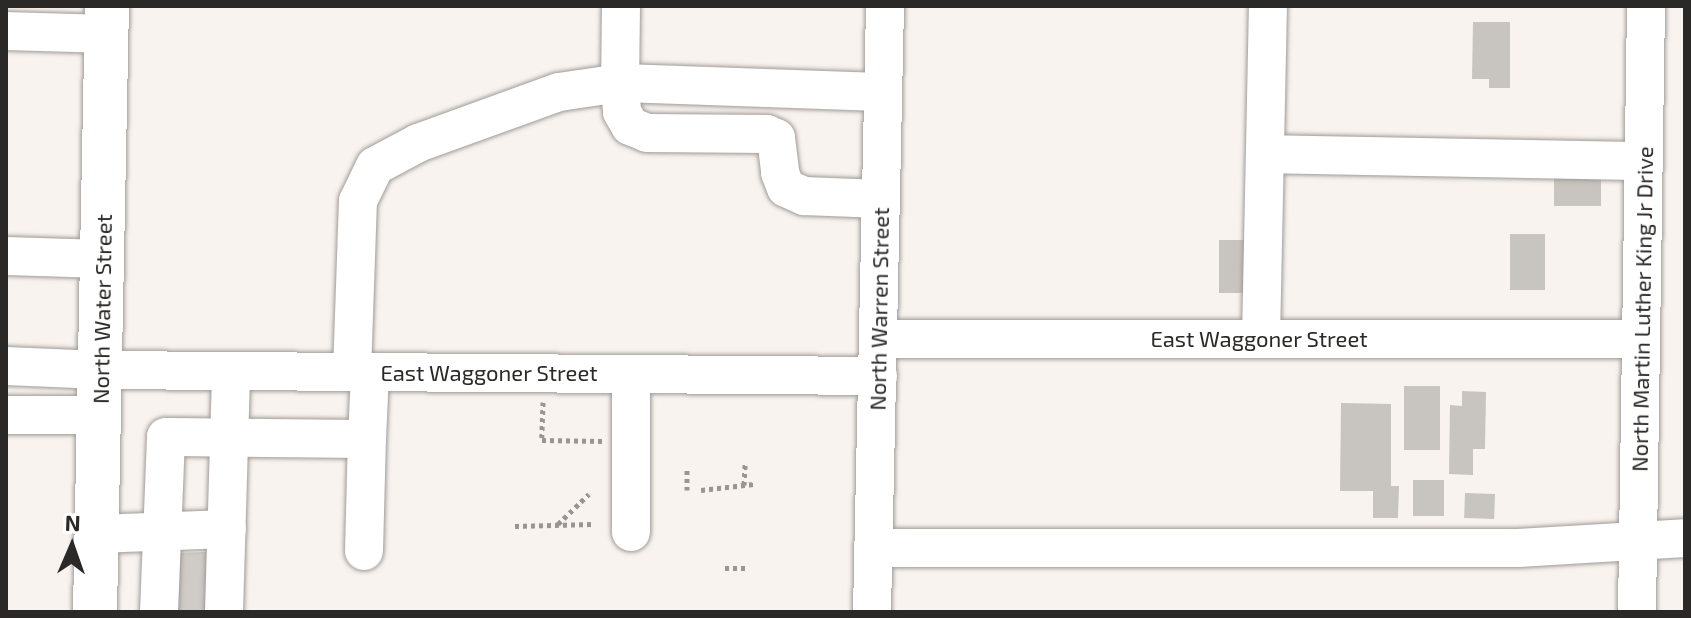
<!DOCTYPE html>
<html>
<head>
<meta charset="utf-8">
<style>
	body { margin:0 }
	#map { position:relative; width:1691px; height:618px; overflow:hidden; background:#f8f3ef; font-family:"Exo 2",sans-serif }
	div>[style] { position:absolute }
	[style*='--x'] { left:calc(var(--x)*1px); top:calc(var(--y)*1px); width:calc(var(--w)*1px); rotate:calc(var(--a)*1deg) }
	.building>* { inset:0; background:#c8c4bf; transform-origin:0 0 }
	.minor-tunnel>* { height:38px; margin-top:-19px; transform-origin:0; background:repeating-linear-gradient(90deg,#cfcbc7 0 38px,transparent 0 57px) }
	.path>* { height:5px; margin-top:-2.5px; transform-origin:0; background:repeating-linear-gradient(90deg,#999592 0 4px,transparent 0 8px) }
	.roads { filter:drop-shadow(0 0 2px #a09b97) drop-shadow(0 0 2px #a09b97) }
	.minor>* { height:38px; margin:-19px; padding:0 19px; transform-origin:19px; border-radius:19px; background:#fff }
	.major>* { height:44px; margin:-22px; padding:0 22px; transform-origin:22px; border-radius:22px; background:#fff }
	span { translate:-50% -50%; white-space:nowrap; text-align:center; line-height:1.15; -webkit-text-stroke:6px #fff; paint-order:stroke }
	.street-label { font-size:22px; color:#2b2927 }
	.frame { position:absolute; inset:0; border:8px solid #2b2927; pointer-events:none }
	.north { position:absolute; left:32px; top:506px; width:80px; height:80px; -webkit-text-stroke:6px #fff; paint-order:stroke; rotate:2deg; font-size:22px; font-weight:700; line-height:32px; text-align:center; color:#2b2927 }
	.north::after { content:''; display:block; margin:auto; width:28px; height:36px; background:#2b2927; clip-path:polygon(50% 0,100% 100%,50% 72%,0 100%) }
</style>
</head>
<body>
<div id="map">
	<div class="building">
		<div style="clip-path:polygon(1473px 22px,1510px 22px,1510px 88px,1489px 88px,1489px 79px,1472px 79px)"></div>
		<div style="left:1554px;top:173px;width:47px;height:33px"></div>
		<div style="left:1510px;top:234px;width:35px;height:56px"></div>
		<div style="left:1219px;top:240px;width:37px;height:53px"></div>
		<div style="left:1404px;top:386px;width:36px;height:64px"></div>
		<div style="clip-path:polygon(1462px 391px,1486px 392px,1485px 449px,1473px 449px,1473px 475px,1449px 474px,1450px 405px,1462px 406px)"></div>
		<div style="clip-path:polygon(1341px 403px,1391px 404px,1391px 486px,1399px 486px,1398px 518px,1373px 518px,1373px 491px,1340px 491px)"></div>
		<div style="left:1413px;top:480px;width:31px;height:36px"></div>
		<div style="left:1465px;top:493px;width:30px;height:25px;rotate:2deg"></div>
	</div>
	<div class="minor-tunnel">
		<div style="--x:176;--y:572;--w:35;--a:-2"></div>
		<div style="--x:177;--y:602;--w:32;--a:0"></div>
	</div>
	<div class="path">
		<div style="--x:543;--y:402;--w:38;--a:92"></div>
		<div style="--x:542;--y:440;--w:60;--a:1"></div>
		<div style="--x:744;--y:485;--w:21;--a:-87"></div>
		<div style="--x:687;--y:490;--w:23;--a:-90"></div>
		<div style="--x:701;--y:490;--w:53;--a:-6.5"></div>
		<div style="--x:558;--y:524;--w:43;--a:-44.1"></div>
		<div style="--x:515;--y:526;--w:77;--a:-1.5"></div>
		<div style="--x:725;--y:568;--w:20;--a:0"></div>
	</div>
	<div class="roads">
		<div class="minor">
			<div style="--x:621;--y:6;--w:77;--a:90.7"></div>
			<div style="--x:620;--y:83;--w:263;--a:2"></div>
			<div style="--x:6;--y:31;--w:101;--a:1.7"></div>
			<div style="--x:1265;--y:154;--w:378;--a:1.1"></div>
			<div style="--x:6;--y:256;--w:97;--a:1.8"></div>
			<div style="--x:1261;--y:338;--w:332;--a:-88.8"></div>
			<div style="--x:878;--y:339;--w:762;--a:0"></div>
			<div style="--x:6;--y:366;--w:94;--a:2.4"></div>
			<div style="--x:100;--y:370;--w:778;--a:0.44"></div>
			<div style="--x:352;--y:372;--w:171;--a:-88"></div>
			<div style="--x:358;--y:201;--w:39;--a:-64"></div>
			<div style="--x:375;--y:166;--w:49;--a:-28.1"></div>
			<div style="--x:418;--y:143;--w:150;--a:-19.9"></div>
			<div style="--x:559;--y:92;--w:62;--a:-8.4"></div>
			<div style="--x:620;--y:83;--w:29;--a:86"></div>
			<div style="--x:622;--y:112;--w:16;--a:60"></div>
			<div style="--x:630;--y:126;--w:18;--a:22"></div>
			<div style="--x:647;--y:133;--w:120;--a:0.5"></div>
			<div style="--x:767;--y:134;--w:10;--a:24"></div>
			<div style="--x:776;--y:138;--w:35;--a:83"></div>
			<div style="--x:780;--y:173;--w:16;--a:68"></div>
			<div style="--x:786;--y:188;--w:20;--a:24"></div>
			<div style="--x:804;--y:196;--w:77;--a:2.2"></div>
			<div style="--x:6;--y:415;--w:93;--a:0"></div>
			<div style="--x:631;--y:532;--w:158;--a:-90"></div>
			<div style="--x:97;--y:534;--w:130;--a:-2.2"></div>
			<div style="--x:874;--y:548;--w:644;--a:0"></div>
			<div style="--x:1518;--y:548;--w:167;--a:-3.4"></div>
			<div style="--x:364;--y:551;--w:112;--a:-88.5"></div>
			<div style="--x:159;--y:612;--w:175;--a:-87.7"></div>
			<div style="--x:166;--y:437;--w:201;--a:0.6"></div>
			<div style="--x:367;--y:439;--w:67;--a:-87.4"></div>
			<div style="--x:224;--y:612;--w:241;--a:-88.3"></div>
			<div style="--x:872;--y:612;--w:606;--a:-88.77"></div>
			<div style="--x:1637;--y:612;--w:606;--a:-89.15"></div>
		</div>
		<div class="major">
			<div style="--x:95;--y:612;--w:606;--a:-88.87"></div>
		</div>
	</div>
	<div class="street-label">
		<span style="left:102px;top:309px;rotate:-89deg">North Water Street</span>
		<span style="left:879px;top:309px;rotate:-89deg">North Warren Street</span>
		<span style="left:1642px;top:309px;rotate:-89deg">North Martin Luther King Jr Drive</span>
		<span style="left:1259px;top:339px">East Waggoner Street</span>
		<span style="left:489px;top:373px">East Waggoner Street</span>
	</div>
	<div class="frame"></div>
	<div class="north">N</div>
</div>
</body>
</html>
